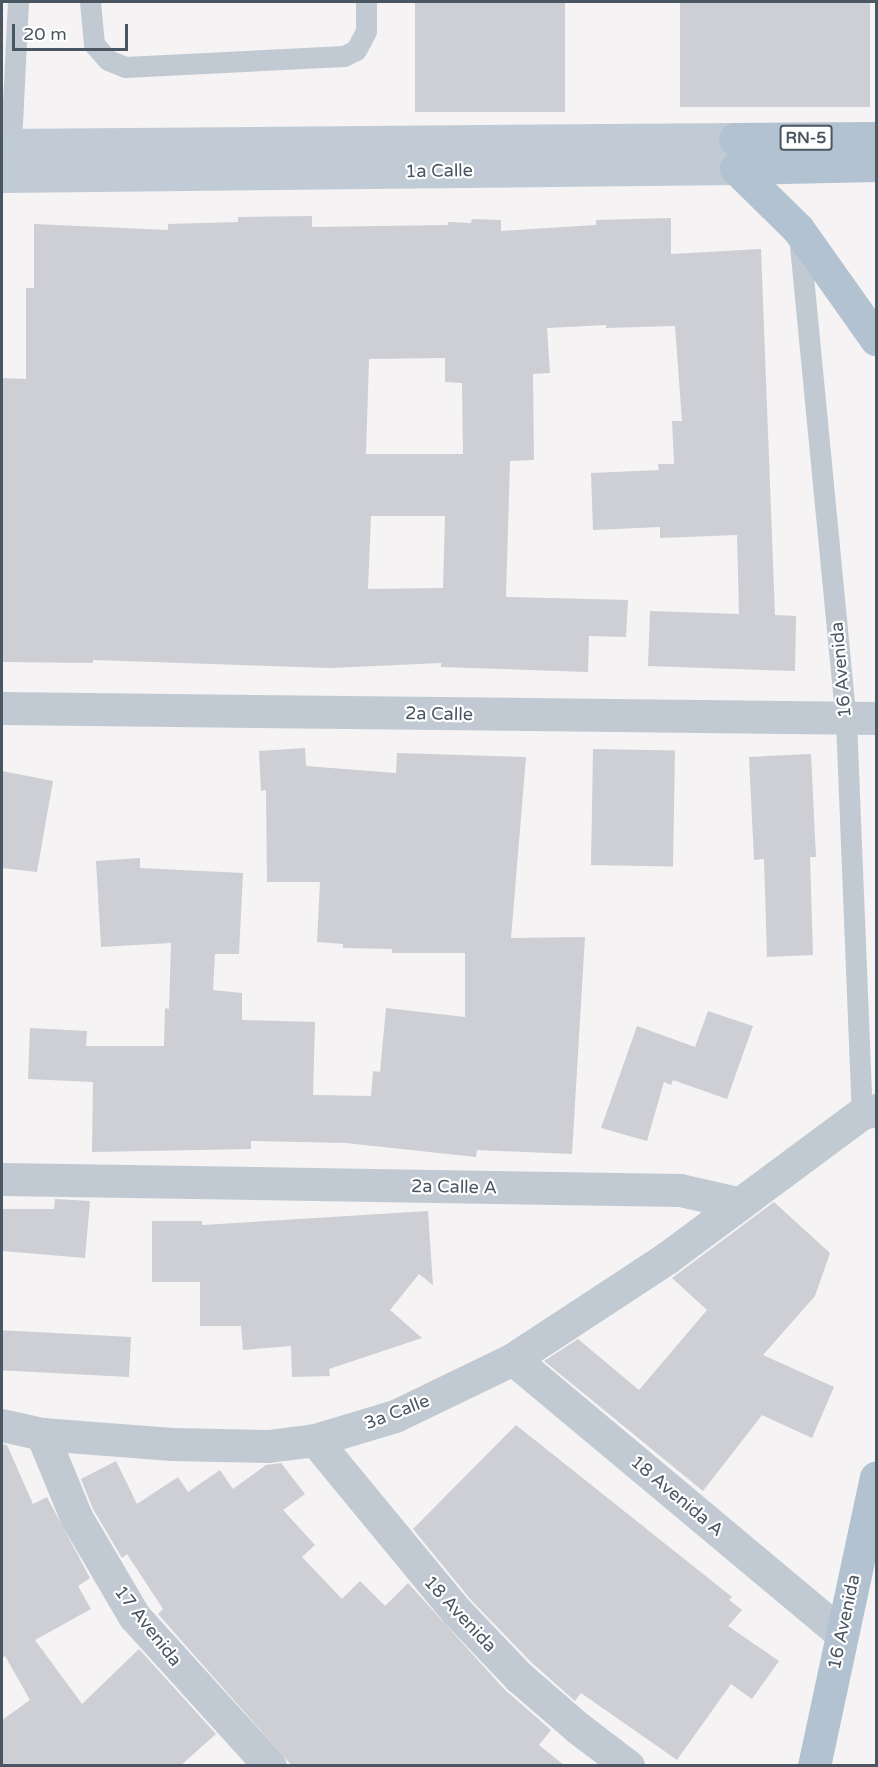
<!DOCTYPE html>
<html>
<head>
<meta charset="utf-8">
<style>
	body { margin:0 }
	#map { position:relative; width:878px; height:1767px; overflow:hidden; background:#f5f3f3; font-family:"Varela Round",sans-serif }
	div>[style] { position:absolute }
	[style*='--x'] { left:calc(var(--x)*1px); top:calc(var(--y)*1px); width:calc(var(--w)*1px); rotate:calc(var(--a)*1deg) }
	.building>* { inset:0; background:#cdcfd5; transform-origin:0 0 }
	.lane>* { height:21px; margin:-10.5px; padding:0 10.5px; transform-origin:10.5px; border-radius:10.5px; background:#c1cad2 }
	.street>* { height:33px; margin:-16.5px; padding:0 16.5px; transform-origin:16.5px; border-radius:16.5px; background:#c1cad2 }
	.secondary>* { height:33px; margin:-16.5px; padding:0 16.5px; transform-origin:16.5px; border-radius:16.5px; background:#c1cbd6 }
	.primary>* { height:33px; margin:-16.5px; padding:0 16.5px; transform-origin:16.5px; border-radius:16.5px; background:#b3c2d1 }
	span { translate:-50% -50%; white-space:nowrap; text-align:center; line-height:1.15; -webkit-text-stroke:4.5px #fff; paint-order:stroke }
	.shield-label span { padding:2px 4px; background:#fff; border:2px solid; border-radius:4px; -webkit-text-stroke-width:0 }
	.shield-label { font-size:16px; color:#4a5661; font-weight:700 }
	.street-label { font-size:18px; color:#4a5661 }
	.frame { position:absolute; inset:0; border:3px solid #4a5661; pointer-events:none }
	.scale { position:absolute; left:12px; top:24px; width:116px; height:27px; box-sizing:border-box; border:3px solid #4a5661; border-top:0; padding-left:8px; font-size:18px; line-height:21px; white-space:nowrap; color:#4a5661; -webkit-text-stroke:4px #fff; paint-order:stroke }
</style>
</head>
<body>
<div id="map">
	<div class="building">
		<div style="left:415px;top:2px;width:150px;height:110px"></div>
		<div style="left:680px;top:2px;width:190px;height:105px"></div>
		<div style="clip-path:polygon(evenodd,312px 216px,312px 227px,448px 225px,448px 222px,471px 223px,472px 219px,501px 220px,501px 231px,596px 225px,596px 220px,671px 218px,671px 254px,761px 249px,775px 615px,796px 616px,795px 671px,648px 666px,650px 611px,739px 614px,737px 535px,660px 538px,660px 527px,593px 530px,591px 473px,659px 470px,658px 464px,674px 464px,672px 421px,682px 421px,675px 326px,606px 328px,606px 325px,547px 328px,550px 373px,533px 374px,534px 460px,510px 461px,506px 597px,628px 600px,626px 637px,589px 636px,588px 672px,441px 667px,441px 663px,330px 668px,93px 660px,93px 663px,2px 662px,2px 378px,26px 379px,26px 288px,34px 288px,34px 224px,168px 230px,168px 224px,238px 222px,238px 217px,312px 216px,445px 358px,445px 382px,462px 383px,463px 454px,366px 454px,369px 359px,445px 358px,312px 216px,371px 516px,445px 516px,443px 588px,368px 589px,371px 516px)"></div>
		<div style="clip-path:polygon(305px 748px,306px 766px,396px 773px,397px 753px,526px 757px,511px 938px,585px 937px,572px 1154px,477px 1150px,476px 1157px,346px 1143px,251px 1141px,251px 1149px,92px 1152px,93px 1082px,28px 1079px,30px 1028px,87px 1031px,86px 1046px,164px 1046px,165px 1008px,169px 1009px,171px 943px,101px 947px,96px 861px,140px 858px,140px 868px,243px 873px,239px 954px,215px 954px,213px 990px,242px 993px,242px 1020px,315px 1022px,313px 1095px,371px 1096px,373px 1071px,380px 1072px,386px 1008px,465px 1017px,465px 953px,392px 953px,392px 949px,343px 948px,343px 944px,317px 942px,320px 882px,267px 882px,266px 790px,261px 791px,259px 751px)"></div>
		<div style="left:593px;top:749px;width:82px;height:116px;rotate:1deg"></div>
		<div style="clip-path:polygon(811px 754px,816px 857px,810px 857px,813px 955px,767px 957px,764px 859px,754px 860px,749px 757px)"></div>
		<div style="clip-path:polygon(2px 771px,53px 781px,37px 872px,2px 868px)"></div>
		<div style="clip-path:polygon(708px 1011px,753px 1026px,727px 1099px,673px 1080px,671px 1085px,664px 1082px,647px 1141px,601px 1128px,637px 1026px,695px 1047px)"></div>
		<div style="clip-path:polygon(55px 1199px,90px 1201px,85px 1258px,2px 1251px,2px 1209px,54px 1209px)"></div>
		<div style="clip-path:polygon(774px 1202px,830px 1253px,815px 1296px,763px 1355px,834px 1387px,812px 1438px,762px 1415px,703px 1491px,544px 1361px,578px 1339px,639px 1390px,707px 1310px,672px 1278px)"></div>
		<div style="clip-path:polygon(428px 1211px,433px 1285px,419px 1274px,390px 1310px,422px 1338px,329px 1369px,330px 1376px,292px 1377px,291px 1346px,243px 1350px,241px 1326px,200px 1326px,200px 1282px,152px 1282px,152px 1221px,202px 1221px,202px 1225px)"></div>
		<div style="left:131px;top:1337px;width:40px;height:129px;rotate:93deg"></div>
		<div style="clip-path:polygon(516px 1425px,732px 1597px,729px 1600px,742px 1610px,728px 1626px,779px 1661px,752px 1699px,731px 1684px,677px 1760px,581px 1693px,575px 1701px,532px 1663px,471px 1600px,413px 1529px)"></div>
		<div style="clip-path:polygon(2px 1444px,7px 1445px,33px 1504px,47px 1497px,90px 1578px,78px 1586px,91px 1609px,35px 1640px,82px 1704px,139px 1649px,216px 1734px,180px 1766px,2px 1766px,2px 1720px,30px 1700px,5px 1656px,2px 1658px)"></div>
		<div style="clip-path:polygon(116px 1461px,137px 1504px,178px 1477px,188px 1492px,220px 1470px,233px 1489px,266px 1465px,281px 1463px,305px 1494px,283px 1510px,315px 1545px,302px 1557px,342px 1599px,360px 1581px,385px 1606px,408px 1583px,505px 1690px,551px 1730px,539px 1745px,565px 1766px,292px 1766px,158px 1614px,163px 1609px,127px 1554px,122px 1558px,93px 1509px,81px 1479px)"></div>
	</div>
	<div class="lane">
		<div style="--x:90;--y:2;--w:42;--a:84.6"></div>
		<div style="--x:94;--y:44;--w:21;--a:49"></div>
		<div style="--x:108;--y:60;--w:18;--a:22"></div>
		<div style="--x:125;--y:67;--w:219;--a:-2.9"></div>
		<div style="--x:344;--y:56;--w:13;--a:-27"></div>
		<div style="--x:356;--y:50;--w:21;--a:-62"></div>
		<div style="--x:366;--y:31;--w:29;--a:-90"></div>
		<div style="--x:11;--y:144;--w:142;--a:-87.2"></div>
		<div style="--x:799;--y:235;--w:487;--a:84.5"></div>
		<div style="--x:846;--y:720;--w:393;--a:87.7"></div>
	</div>
	<div class="street">
		<div style="--x:2;--y:708;--w:874;--a:0.66"></div>
		<div style="--x:2;--y:1179;--w:678;--a:0.93"></div>
		<div style="--x:680;--y:1190;--w:58;--a:12.8"></div>
		<div style="--x:513;--y:1359;--w:427;--a:39.9"></div>
		<div style="--x:2;--y:1425;--w:41;--a:12.7"></div>
		<div style="--x:42;--y:1434;--w:130;--a:4.4"></div>
		<div style="--x:172;--y:1444;--w:96;--a:1.2"></div>
		<div style="--x:268;--y:1446;--w:47;--a:-7.3"></div>
		<div style="--x:315;--y:1440;--w:84;--a:-16.7"></div>
		<div style="--x:395;--y:1416;--w:131;--a:-25.8"></div>
		<div style="--x:513;--y:1359;--w:186;--a:-33.3"></div>
		<div style="--x:668;--y:1257;--w:242;--a:-36.6"></div>
		<div style="--x:862;--y:1113;--w:14;--a:-12"></div>
		<div style="--x:42;--y:1434;--w:90;--a:67.7"></div>
		<div style="--x:76;--y:1517;--w:115;--a:59.6"></div>
		<div style="--x:134;--y:1616;--w:202;--a:47.8"></div>
		<div style="--x:315;--y:1440;--w:223;--a:50.5"></div>
		<div style="--x:457;--y:1612;--w:90;--a:46.4"></div>
		<div style="--x:519;--y:1677;--w:78;--a:40.8"></div>
		<div style="--x:578;--y:1728;--w:63;--a:37.2"></div>
	</div>
	<div class="secondary">
		<div style="--x:2;--y:145;--w:733;--a:-0.47"></div>
		<div style="--x:2;--y:176;--w:734;--a:-0.62"></div>
	</div>
	<div class="primary">
		<div style="--x:735;--y:139;--w:141;--a:-0.4"></div>
		<div style="--x:736;--y:168;--w:87;--a:44.5"></div>
		<div style="--x:798;--y:229;--w:135;--a:54.7"></div>
		<div style="--x:736;--y:168;--w:140;--a:-1.2"></div>
		<div style="--x:814;--y:1766;--w:295;--a:-77.9"></div>
	</div>
	<div class="shield-label">
		<span style="left:806px;top:138px">RN-5</span>
	</div>
	<div class="street-label">
		<span style="left:439px;top:171px;rotate:-1deg">1a Calle</span>
		<span style="left:841px;top:670px;rotate:-95deg">16 Avenida</span>
		<span style="left:439px;top:714px;rotate:1deg">2a Calle</span>
		<span style="left:454px;top:1187px;rotate:1deg">2a Calle A</span>
		<span style="left:397px;top:1412px;rotate:-21deg">3a Calle</span>
		<span style="left:677px;top:1496px;rotate:40deg">18 Avenida A</span>
		<span style="left:460px;top:1614px;rotate:47deg">18 Avenida</span>
		<span style="left:844px;top:1622px;rotate:-78deg">16 Avenida</span>
		<span style="left:148px;top:1626px;rotate:52deg">17 Avenida</span>
	</div>
	<div class="frame"></div>
	<div class="scale">20 m</div>
</div>
</body>
</html>
